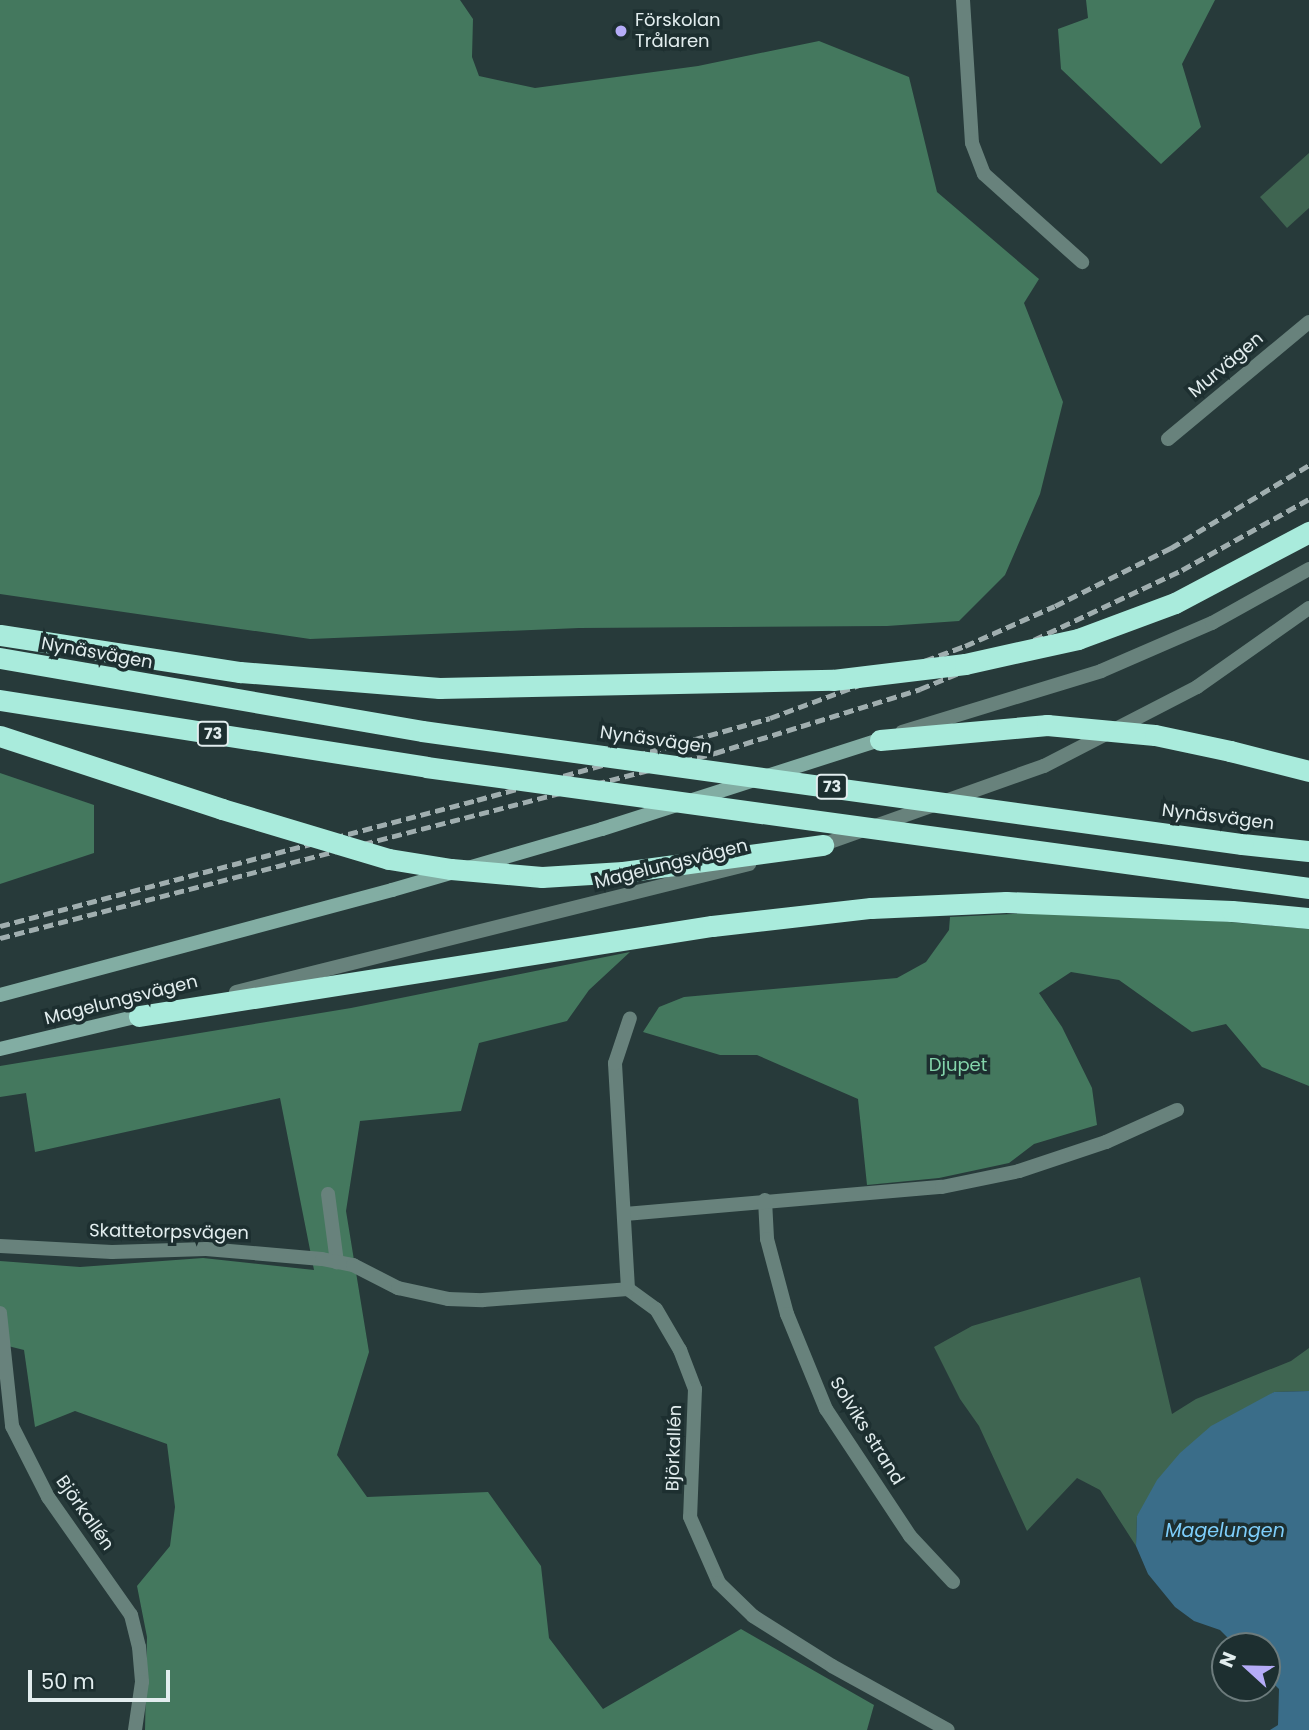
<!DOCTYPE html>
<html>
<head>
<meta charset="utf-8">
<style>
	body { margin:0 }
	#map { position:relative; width:1309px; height:1730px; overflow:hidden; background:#273a3a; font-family:Poppins,sans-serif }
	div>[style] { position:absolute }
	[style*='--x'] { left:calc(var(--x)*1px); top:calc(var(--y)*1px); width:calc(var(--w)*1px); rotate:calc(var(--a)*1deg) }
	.green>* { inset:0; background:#3f6551 }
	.forest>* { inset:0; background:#44785e }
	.water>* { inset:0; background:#3a6d89 }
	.minor>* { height:14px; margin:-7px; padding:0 7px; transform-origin:7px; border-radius:7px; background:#68827c }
	.tertiary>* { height:14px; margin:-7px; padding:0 7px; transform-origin:7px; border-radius:7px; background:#68827c }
	.secondary>* { height:14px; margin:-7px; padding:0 7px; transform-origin:7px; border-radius:7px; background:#82ada3 }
	.motorway>* { height:21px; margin:-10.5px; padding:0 10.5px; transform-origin:10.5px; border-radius:10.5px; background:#a9ebdc }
	.rail>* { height:5px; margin-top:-2.5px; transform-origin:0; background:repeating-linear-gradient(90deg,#a0aeaf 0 10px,transparent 0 15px) }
	.motorway-bridge>* { height:21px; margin:-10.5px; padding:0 10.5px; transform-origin:10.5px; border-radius:10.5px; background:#a9ebdc }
	.dots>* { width:19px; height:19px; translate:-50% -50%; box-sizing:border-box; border:4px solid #1d2f30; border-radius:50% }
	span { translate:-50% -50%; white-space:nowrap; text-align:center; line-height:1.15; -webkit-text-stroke:7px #1d2f30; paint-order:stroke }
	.shield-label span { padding:2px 5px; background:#1d2f30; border:2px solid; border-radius:5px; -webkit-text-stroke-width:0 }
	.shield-label { font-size:16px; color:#e2edee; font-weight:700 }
	.poi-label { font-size:18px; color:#e2edee }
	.left { translate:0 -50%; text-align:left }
	.street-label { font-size:18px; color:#e2edee }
	.park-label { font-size:18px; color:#84d5ab }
	.water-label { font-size:19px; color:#7ecefa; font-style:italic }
	.north { position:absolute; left:1211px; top:1632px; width:70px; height:70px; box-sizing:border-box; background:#1d2f30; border:2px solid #6c7b7c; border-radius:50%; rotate:292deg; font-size:19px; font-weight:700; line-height:28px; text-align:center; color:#e2edee }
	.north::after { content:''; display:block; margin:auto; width:24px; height:32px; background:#b5acf8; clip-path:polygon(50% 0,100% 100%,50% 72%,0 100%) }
	.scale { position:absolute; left:28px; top:1670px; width:142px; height:32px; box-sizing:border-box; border:4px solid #e2edee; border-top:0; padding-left:9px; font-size:21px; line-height:24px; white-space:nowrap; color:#e2edee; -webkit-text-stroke:5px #1d2f30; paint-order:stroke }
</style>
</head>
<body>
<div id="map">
	<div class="green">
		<div style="clip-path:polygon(1309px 153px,1309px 208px,1287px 228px,1260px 197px)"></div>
		<div style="clip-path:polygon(1140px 1277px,1172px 1414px,1196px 1399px,1291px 1361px,1309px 1348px,1309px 1391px,1274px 1392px,1137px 1516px,1136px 1546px,1100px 1490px,1077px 1478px,1027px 1531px,979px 1426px,960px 1399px,934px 1347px,972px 1326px)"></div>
	</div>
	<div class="forest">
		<div style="clip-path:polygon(0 0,460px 0,473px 19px,472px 57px,479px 76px,535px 88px,698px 66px,819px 41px,909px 77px,937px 192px,1039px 279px,1024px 303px,1063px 402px,1040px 494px,1005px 575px,959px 621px,887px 626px,579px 628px,310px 639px,0 594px)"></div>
		<div style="clip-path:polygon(1086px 0,1215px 0,1182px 64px,1201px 127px,1161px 164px,1061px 69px,1058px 29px,1088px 18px)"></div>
		<div style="clip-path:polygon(0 773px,94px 805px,94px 853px,0 884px)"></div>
		<div style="clip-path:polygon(1031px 913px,1150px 915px,1309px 929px,1309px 1086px,1262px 1067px,1226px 1024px,1192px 1032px,1119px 980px,1071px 972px,1039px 993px,1062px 1027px,1092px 1088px,1097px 1125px,1034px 1144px,1009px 1163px,939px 1178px,867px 1185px,858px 1099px,757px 1055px,720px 1055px,643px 1032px,659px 1007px,684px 997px,897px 978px,926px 962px,949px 930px,950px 917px)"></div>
		<div style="clip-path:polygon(630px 952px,589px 990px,567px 1021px,479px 1043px,461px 1111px,360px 1121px,346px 1211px,369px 1352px,337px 1455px,367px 1497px,488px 1492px,541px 1566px,549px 1638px,603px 1709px,741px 1629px,874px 1705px,867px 1730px,145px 1730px,147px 1637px,137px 1586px,170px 1546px,175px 1507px,167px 1444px,75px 1411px,35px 1427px,24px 1350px,0 1344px,0 1261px,80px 1267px,203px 1258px,314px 1270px,280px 1098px,35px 1152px,26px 1093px,0 1097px,0 1066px,351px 1008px)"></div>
	</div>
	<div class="water">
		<div style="clip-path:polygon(1309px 1391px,1309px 1730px,1270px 1730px,1278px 1725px,1279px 1689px,1267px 1677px,1267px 1646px,1236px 1646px,1220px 1630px,1194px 1621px,1175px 1607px,1148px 1574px,1136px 1546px,1137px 1516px,1157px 1480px,1180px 1453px,1211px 1426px,1274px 1392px)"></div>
	</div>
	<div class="minor">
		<div style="--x:963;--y:0;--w:143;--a:86.4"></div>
		<div style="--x:972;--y:143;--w:33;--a:69"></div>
		<div style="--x:984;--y:174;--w:132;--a:41.9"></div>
		<div style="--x:1168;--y:439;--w:183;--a:-39.7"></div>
		<div style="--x:328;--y:1194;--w:69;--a:82.5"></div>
		<div style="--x:765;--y:1200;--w:39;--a:87"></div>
		<div style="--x:767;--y:1239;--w:78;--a:75.1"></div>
		<div style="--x:787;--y:1314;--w:103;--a:67.7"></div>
		<div style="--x:826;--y:1409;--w:152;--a:56.5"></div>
		<div style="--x:910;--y:1536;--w:63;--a:46.9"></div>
		<div style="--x:625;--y:1214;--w:318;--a:-4.9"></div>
		<div style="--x:942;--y:1187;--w:79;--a:-11.7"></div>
		<div style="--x:1019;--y:1171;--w:92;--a:-18.4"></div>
		<div style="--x:1106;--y:1142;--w:78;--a:-24.3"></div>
		<div style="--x:0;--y:1246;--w:112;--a:3.1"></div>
		<div style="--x:112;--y:1252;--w:94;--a:-1.8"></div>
		<div style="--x:206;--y:1249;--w:116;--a:4.9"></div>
		<div style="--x:322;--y:1259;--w:32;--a:11"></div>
		<div style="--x:353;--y:1265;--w:51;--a:27.1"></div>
		<div style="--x:398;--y:1288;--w:51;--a:12.4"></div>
		<div style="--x:448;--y:1299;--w:35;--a:2"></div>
		<div style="--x:483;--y:1300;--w:145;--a:-4.3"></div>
		<div style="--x:628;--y:1289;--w:34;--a:36"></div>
		<div style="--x:656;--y:1309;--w:48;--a:59.7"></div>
		<div style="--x:680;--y:1350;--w:42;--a:69"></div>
		<div style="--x:695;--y:1389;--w:128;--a:92.2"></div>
		<div style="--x:690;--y:1517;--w:72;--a:66.3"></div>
		<div style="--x:719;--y:1583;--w:47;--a:44.1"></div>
		<div style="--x:753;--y:1616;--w:93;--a:32.3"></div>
		<div style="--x:832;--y:1666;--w:132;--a:28.9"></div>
		<div style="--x:628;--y:1289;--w:226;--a:-93.3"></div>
		<div style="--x:615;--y:1063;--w:47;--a:-71.6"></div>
		<div style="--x:0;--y:1313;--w:114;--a:83.9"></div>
		<div style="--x:12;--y:1426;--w:80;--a:63.1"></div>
		<div style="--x:48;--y:1497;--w:144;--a:54.9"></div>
		<div style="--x:131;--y:1615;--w:33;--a:76"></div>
		<div style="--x:139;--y:1647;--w:35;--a:85"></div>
		<div style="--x:142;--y:1682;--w:49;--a:98.3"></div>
	</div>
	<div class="tertiary">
		<div style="--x:902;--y:732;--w:208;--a:-17"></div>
		<div style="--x:1101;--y:671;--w:121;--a:-23.4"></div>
		<div style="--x:1212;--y:623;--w:111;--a:-29.1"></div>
		<div style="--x:816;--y:847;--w:242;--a:-19.6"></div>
		<div style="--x:1044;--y:766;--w:172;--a:-27.3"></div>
		<div style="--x:1197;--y:687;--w:137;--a:-35.2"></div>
		<div style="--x:236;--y:992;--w:529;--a:-14.01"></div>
	</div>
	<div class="secondary">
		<div style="--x:0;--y:995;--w:406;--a:-15"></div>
		<div style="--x:392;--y:890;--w:219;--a:-16.2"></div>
		<div style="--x:602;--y:829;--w:292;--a:-17.8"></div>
		<div style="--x:0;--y:1049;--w:143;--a:-13.4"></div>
	</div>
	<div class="motorway">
		<div style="--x:1175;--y:603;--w:152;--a:-27.9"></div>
		<div style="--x:0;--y:635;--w:243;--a:8.8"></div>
		<div style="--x:240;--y:672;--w:200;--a:4.6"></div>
		<div style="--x:0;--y:658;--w:428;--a:9.8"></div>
		<div style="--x:0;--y:700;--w:431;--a:8.9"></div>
		<div style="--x:0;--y:736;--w:234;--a:18.2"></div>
		<div style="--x:880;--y:740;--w:168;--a:-5.1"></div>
		<div style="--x:1230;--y:751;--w:81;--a:14.2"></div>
		<div style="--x:1242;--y:844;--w:67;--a:6"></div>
		<div style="--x:623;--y:872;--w:202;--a:-7.7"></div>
		<div style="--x:1235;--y:878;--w:75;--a:7.7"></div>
		<div style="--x:139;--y:1016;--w:580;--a:-8.93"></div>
		<div style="--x:712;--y:926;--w:160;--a:-6.5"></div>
		<div style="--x:871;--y:908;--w:135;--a:-2.5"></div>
		<div style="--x:1006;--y:902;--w:226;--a:2.3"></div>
		<div style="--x:1232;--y:911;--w:77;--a:5.2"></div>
	</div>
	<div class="rail">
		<div style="--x:0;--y:926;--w:493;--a:-14.8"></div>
		<div style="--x:477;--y:800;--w:304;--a:-15.6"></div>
		<div style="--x:770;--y:718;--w:208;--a:-20.3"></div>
		<div style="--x:965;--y:646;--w:98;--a:-24"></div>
		<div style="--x:1055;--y:606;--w:130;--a:-26.6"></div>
		<div style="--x:1171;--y:548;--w:161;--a:-31"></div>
		<div style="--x:0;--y:938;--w:739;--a:-14.51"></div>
		<div style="--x:715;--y:753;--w:215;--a:-17.3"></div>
		<div style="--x:920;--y:689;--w:79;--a:-22.3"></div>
		<div style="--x:993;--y:659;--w:209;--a:-25.2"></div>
		<div style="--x:1182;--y:570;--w:145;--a:-29.2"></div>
	</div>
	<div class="motorway-bridge">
		<div style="--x:439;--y:688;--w:394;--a:-1.2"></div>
		<div style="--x:833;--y:680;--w:133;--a:-6.9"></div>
		<div style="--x:965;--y:664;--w:116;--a:-12.5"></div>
		<div style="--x:1078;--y:639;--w:103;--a:-20.4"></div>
		<div style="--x:1047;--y:725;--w:108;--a:5.3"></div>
		<div style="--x:1155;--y:735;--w:77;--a:12"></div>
		<div style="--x:422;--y:731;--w:828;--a:7.85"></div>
		<div style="--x:426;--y:767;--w:817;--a:7.81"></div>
		<div style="--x:222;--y:809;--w:174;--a:16.7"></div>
		<div style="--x:389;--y:859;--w:63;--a:9.2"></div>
		<div style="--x:451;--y:869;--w:91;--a:5"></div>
		<div style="--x:542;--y:877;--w:81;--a:-3.5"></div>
	</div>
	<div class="dots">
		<div style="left:621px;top:31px;background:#b5acf8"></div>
	</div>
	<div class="shield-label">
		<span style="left:213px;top:734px">73</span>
		<span style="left:832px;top:787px">73</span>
	</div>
	<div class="poi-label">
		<span class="left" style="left:635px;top:31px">Förskolan<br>Trålaren</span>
	</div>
	<div class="street-label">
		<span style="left:1226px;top:365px;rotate:-40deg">Murvägen</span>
		<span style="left:97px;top:653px;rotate:10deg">Nynäsvägen</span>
		<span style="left:656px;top:740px;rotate:8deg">Nynäsvägen</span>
		<span style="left:1218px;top:817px;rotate:7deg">Nynäsvägen</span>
		<span style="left:671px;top:864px;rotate:-14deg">Magelungsvägen</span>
		<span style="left:121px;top:1000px;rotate:-14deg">Magelungsvägen</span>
		<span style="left:169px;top:1232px;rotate:1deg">Skattetorpsvägen</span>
		<span style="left:867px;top:1431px;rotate:58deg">Solviks strand</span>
		<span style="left:674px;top:1448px;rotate:-88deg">Björkallén</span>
		<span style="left:85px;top:1513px;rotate:55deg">Björkallén</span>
	</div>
	<div class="park-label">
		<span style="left:958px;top:1065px">Djupet</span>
	</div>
	<div class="water-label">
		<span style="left:1225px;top:1531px">Magelungen</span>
	</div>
	<div class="north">N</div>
	<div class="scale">50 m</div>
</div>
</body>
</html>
